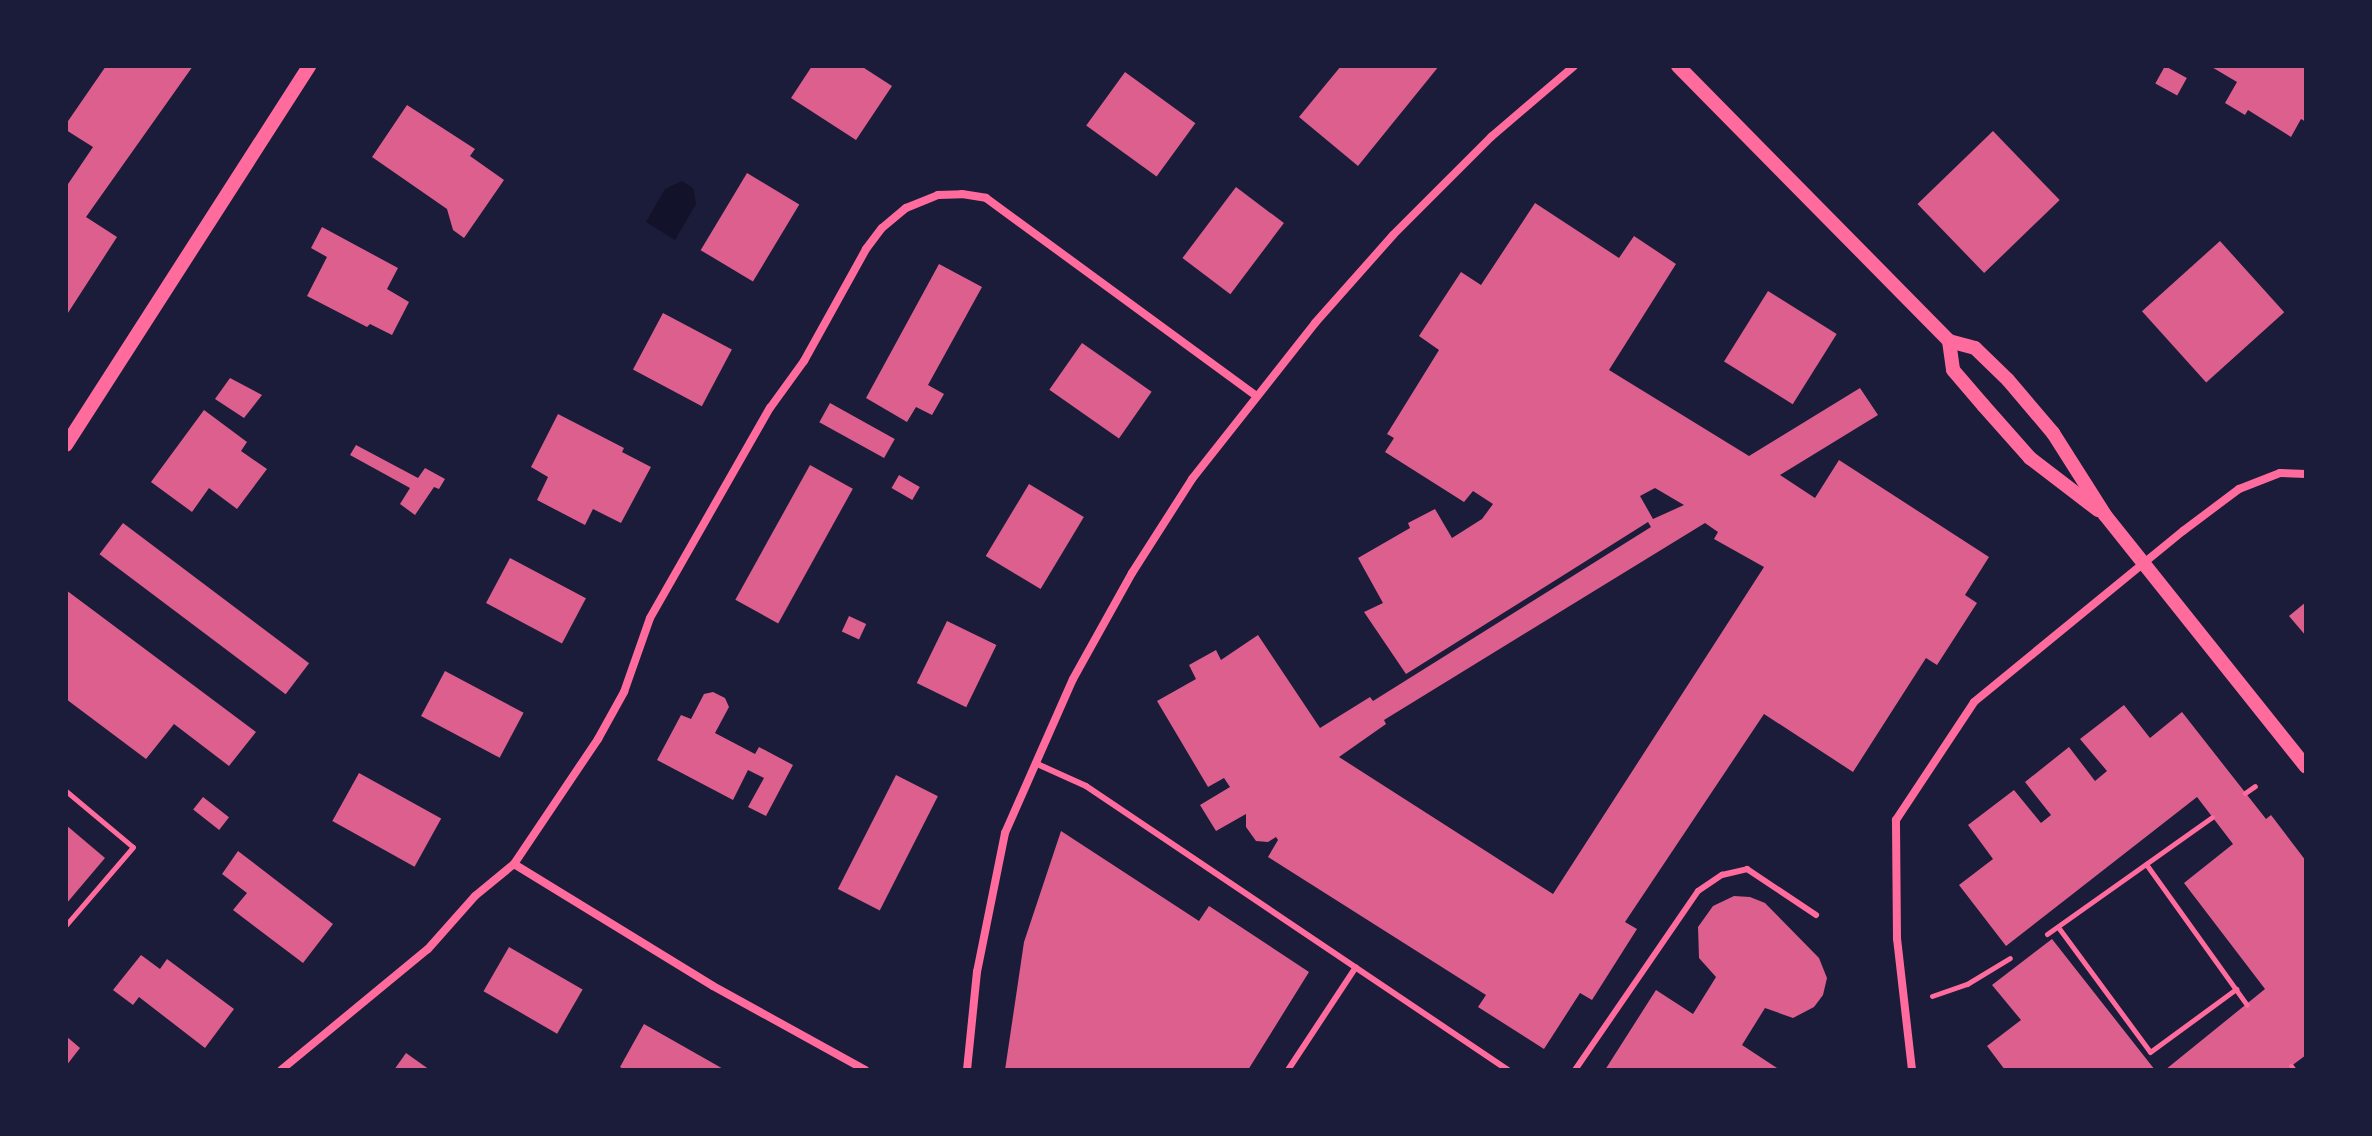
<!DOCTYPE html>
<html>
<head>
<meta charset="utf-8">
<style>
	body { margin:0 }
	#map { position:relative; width:2372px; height:1136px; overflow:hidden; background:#1b1b3a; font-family:"Golos Text",sans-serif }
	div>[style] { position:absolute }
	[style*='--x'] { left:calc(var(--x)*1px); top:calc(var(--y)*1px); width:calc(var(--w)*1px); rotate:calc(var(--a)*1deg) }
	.water>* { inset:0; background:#12122b }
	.building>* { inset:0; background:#dd5f8e; transform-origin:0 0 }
	.path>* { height:5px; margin:-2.5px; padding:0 2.5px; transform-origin:2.5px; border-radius:2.5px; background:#ff6b9d }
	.service>* { height:6px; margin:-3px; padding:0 3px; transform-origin:3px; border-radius:3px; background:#ff6b9d }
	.minor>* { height:8px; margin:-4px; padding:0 4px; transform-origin:4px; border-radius:4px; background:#ff6b9d }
	.tertiary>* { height:14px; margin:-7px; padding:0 7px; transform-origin:7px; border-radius:7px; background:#ff6b9d }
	span { translate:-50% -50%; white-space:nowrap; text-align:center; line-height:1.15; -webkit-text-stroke:6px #1b1b3a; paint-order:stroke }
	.frame { position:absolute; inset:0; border:68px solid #1b1b3a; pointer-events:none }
</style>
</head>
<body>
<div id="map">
	<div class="water">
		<div style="clip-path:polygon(682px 181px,693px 188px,696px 204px,675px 240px,646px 222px,665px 189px)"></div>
	</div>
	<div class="building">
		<div style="clip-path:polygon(106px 66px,193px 66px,86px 217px,117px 237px,66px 316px,66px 187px,93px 147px,66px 130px,66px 124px)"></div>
		<div style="clip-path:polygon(812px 66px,861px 66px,892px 86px,856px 140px,791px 98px)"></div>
		<div style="clip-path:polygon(1341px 66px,1439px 66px,1358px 166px,1299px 117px)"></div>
		<div style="left:2165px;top:66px;width:25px;height:20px;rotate:29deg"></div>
		<div style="clip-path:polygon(2210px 66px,2306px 66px,2306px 122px,2301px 119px,2291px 137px,2248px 110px,2245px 115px,2225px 103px,2237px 82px)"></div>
		<div style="left:1125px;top:72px;width:87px;height:66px;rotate:36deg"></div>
		<div style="clip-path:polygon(407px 105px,475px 149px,470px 156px,504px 180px,464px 238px,453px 230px,447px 209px,372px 157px)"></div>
		<div style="left:1993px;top:131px;width:96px;height:105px;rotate:46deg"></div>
		<div style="left:747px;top:173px;width:61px;height:90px;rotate:31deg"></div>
		<div style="left:1236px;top:187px;width:60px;height:89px;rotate:37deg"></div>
		<div style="clip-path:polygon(evenodd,1535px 203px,1619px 258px,1634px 236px,1676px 264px,1609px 370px,1749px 456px,1860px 388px,1878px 415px,1780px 475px,1815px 498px,1839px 460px,1989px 557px,1965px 595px,1977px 603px,1937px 665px,1926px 658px,1853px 772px,1764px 714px,1625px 922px,1637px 929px,1592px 1000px,1580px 993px,1544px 1049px,1478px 1007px,1486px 995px,1268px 857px,1278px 840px,1276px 837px,1268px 842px,1256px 841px,1246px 827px,1246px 814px,1216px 831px,1200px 805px,1230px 787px,1224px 778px,1208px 787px,1157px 701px,1196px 679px,1189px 665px,1216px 650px,1221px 660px,1258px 635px,1320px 728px,1370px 697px,1373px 701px,1651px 527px,1648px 522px,1406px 674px,1364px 612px,1383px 603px,1358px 558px,1410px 528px,1408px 523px,1435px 509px,1452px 538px,1482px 519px,1493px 504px,1473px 491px,1464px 502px,1385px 452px,1394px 438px,1387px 434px,1439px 350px,1419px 336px,1461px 272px,1481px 285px,1535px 203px,1655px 488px,1684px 505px,1653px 519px,1640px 496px,1655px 488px,1535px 203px,1705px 523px,1718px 532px,1714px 539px,1764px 567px,1553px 894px,1339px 757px,1386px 724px,1384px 720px,1705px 523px)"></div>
		<div style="clip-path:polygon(322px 227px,398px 268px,387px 289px,409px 302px,392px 335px,370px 324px,367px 327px,307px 296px,327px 257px,311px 248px)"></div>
		<div style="left:2220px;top:241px;width:96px;height:105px;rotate:48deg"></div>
		<div style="clip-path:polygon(939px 264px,982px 287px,928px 385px,944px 394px,932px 415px,916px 407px,907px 422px,866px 398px)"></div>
		<div style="left:1768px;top:291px;width:81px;height:83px;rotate:32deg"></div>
		<div style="left:663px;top:313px;width:78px;height:64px;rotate:28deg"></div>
		<div style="left:1082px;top:343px;width:85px;height:57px;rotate:35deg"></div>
		<div style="clip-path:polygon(230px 378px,262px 395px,244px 418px,215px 399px)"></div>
		<div style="left:830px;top:403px;width:74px;height:22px;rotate:29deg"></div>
		<div style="clip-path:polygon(204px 410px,247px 442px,241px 451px,267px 469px,237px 509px,209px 488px,192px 512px,151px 482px)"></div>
		<div style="clip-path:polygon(558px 414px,624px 448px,622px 452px,651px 467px,621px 523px,593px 509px,585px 525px,537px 500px,548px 477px,531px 467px)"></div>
		<div style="clip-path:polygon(356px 445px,418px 478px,425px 468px,445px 479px,439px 489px,434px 487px,415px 515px,400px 504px,410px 488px,350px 455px)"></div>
		<div style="left:810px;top:465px;width:49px;height:154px;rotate:29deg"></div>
		<div style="left:899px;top:475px;width:24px;height:15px;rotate:30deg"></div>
		<div style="left:1029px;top:484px;width:64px;height:84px;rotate:31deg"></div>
		<div style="left:123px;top:523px;width:233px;height:39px;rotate:37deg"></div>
		<div style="left:510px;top:558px;width:86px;height:51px;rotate:28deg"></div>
		<div style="clip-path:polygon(66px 590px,256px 732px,229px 766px,174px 724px,146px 759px,66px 699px)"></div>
		<div style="clip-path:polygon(2306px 602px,2306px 636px,2289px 616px)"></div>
		<div style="left:849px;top:616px;width:19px;height:17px;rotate:25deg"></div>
		<div style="left:947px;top:621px;width:55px;height:69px;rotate:26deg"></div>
		<div style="left:445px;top:671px;width:89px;height:51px;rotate:28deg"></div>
		<div style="clip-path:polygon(713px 692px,725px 698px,729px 707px,715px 733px,755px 754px,759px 747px,793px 765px,766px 816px,748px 807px,764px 778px,748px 770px,733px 800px,657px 760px,681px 715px,691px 719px,704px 694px)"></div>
		<div style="clip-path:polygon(2124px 705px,2150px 738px,2182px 712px,2266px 819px,2271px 815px,2306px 861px,2306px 1055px,2286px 1070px,2165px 1070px,2265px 989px,2184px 883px,2233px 844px,2197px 797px,2006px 946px,1959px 885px,1993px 859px,1968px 825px,2014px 790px,2041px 823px,2051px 815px,2025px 782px,2069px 747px,2095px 781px,2107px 771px,2080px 739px)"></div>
		<div style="left:359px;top:773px;width:94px;height:55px;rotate:29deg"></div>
		<div style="left:896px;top:775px;width:47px;height:128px;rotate:27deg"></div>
		<div style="left:203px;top:797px;width:33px;height:16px;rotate:38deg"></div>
		<div style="clip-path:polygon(66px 825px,105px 858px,66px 904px)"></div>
		<div style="clip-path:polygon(1061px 831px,1199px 921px,1209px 906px,1309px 972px,1248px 1070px,1005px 1070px,1024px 942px)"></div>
		<div style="clip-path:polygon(238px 851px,333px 924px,303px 963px,233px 910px,247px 893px,222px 874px)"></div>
		<div style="clip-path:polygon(1734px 896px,1750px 897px,1765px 903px,1819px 958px,1827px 978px,1823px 995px,1814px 1007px,1793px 1018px,1765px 1008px,1742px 1045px,1780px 1070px,1605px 1070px,1656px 990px,1693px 1014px,1716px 977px,1699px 958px,1698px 927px,1713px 906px)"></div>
		<div style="clip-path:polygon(2052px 939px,2155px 1070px,2005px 1070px,1987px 1046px,2021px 1020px,1992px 985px)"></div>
		<div style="left:509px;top:947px;width:85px;height:51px;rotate:30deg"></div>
		<div style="clip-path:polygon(141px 955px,160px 969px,167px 959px,234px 1009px,205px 1048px,139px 997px,133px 1005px,113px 990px)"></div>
		<div style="clip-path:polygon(644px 1024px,711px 1062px,725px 1070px,625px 1070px,620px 1067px)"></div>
		<div style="clip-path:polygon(66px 1036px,80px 1048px,66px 1066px)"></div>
		<div style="clip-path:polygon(406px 1053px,430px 1070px,394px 1070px)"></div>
	</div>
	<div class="path">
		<div style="--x:66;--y:791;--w:87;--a:39.9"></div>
		<div style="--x:133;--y:847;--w:103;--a:130.7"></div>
		<div style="--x:2245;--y:793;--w:12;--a:-35"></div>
		<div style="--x:2146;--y:864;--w:173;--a:54.4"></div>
		<div style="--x:2058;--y:927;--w:155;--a:53.6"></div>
		<div style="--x:2150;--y:1052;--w:107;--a:-36.2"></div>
		<div style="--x:2047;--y:934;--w:202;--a:-35.3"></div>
		<div style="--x:1932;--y:996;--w:37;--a:-19"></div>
		<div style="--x:1967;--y:984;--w:50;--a:-31.2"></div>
		<div style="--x:2291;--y:1066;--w:5;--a:53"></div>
	</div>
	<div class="service">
		<div style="--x:1035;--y:763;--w:56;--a:24.3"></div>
		<div style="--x:1086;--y:786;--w:509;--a:33.94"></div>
		<div style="--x:1288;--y:1070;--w:123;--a:-56.6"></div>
		<div style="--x:1575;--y:1070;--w:217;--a:-55.5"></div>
		<div style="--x:1698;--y:891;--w:29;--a:-34"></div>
		<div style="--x:1722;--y:875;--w:26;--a:-13"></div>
		<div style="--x:1747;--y:869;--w:83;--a:33.7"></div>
	</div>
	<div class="minor">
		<div style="--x:514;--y:864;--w:233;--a:31.5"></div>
		<div style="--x:713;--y:986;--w:174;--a:28.9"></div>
		<div style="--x:281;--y:1070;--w:190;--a:-39.5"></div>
		<div style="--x:428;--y:949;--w:71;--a:-48.4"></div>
		<div style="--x:475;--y:896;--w:50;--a:-39.4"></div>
		<div style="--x:514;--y:864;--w:151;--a:-56.1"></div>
		<div style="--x:598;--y:739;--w:54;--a:-61"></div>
		<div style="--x:624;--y:692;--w:78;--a:-70.6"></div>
		<div style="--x:650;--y:618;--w:242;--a:-60.3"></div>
		<div style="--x:770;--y:408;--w:58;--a:-54.1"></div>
		<div style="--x:804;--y:361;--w:128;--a:-61"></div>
		<div style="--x:866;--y:249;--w:26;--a:-53"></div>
		<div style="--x:882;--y:228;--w:31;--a:-40"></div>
		<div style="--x:906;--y:208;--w:35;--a:-22"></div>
		<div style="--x:938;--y:195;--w:24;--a:-2"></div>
		<div style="--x:962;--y:194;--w:24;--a:9"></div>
		<div style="--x:986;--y:198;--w:333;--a:36.2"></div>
		<div style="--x:967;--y:1070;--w:99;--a:-84.2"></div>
		<div style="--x:977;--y:972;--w:142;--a:-78.6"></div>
		<div style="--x:1005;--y:833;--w:168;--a:-66.2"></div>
		<div style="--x:1073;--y:679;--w:121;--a:-60.9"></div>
		<div style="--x:1132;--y:573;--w:112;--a:-57.4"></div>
		<div style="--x:1192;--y:479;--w:199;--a:-51.7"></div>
		<div style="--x:1315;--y:323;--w:118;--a:-48.4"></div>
		<div style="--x:1393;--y:235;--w:139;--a:-45"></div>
		<div style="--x:1491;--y:137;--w:109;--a:-40.5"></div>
		<div style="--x:1912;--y:1070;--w:132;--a:-96.5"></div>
		<div style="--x:1897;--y:939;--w:119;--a:-90.5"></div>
		<div style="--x:1896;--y:820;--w:141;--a:-56.5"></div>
		<div style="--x:1974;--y:702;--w:270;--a:-39.3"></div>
		<div style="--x:2183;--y:531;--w:70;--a:-36.9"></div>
		<div style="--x:2239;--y:489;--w:44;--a:-21.3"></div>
		<div style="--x:2280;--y:473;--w:26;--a:2"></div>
	</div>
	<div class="tertiary">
		<div style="--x:1678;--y:66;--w:386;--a:45.4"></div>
		<div style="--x:1949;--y:341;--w:27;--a:15"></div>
		<div style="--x:1975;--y:348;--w:46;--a:44.1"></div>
		<div style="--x:2008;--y:380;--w:70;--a:49.7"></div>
		<div style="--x:2053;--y:433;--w:97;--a:57.6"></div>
		<div style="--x:2105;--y:515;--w:322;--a:51.4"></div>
		<div style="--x:1949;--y:341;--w:29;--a:82"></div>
		<div style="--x:1953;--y:370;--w:46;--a:49.4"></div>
		<div style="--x:1983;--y:405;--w:71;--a:48.4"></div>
		<div style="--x:2030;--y:458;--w:86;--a:37.4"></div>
		<div style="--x:66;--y:445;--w:450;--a:-57.3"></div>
	</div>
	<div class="frame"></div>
</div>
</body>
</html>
